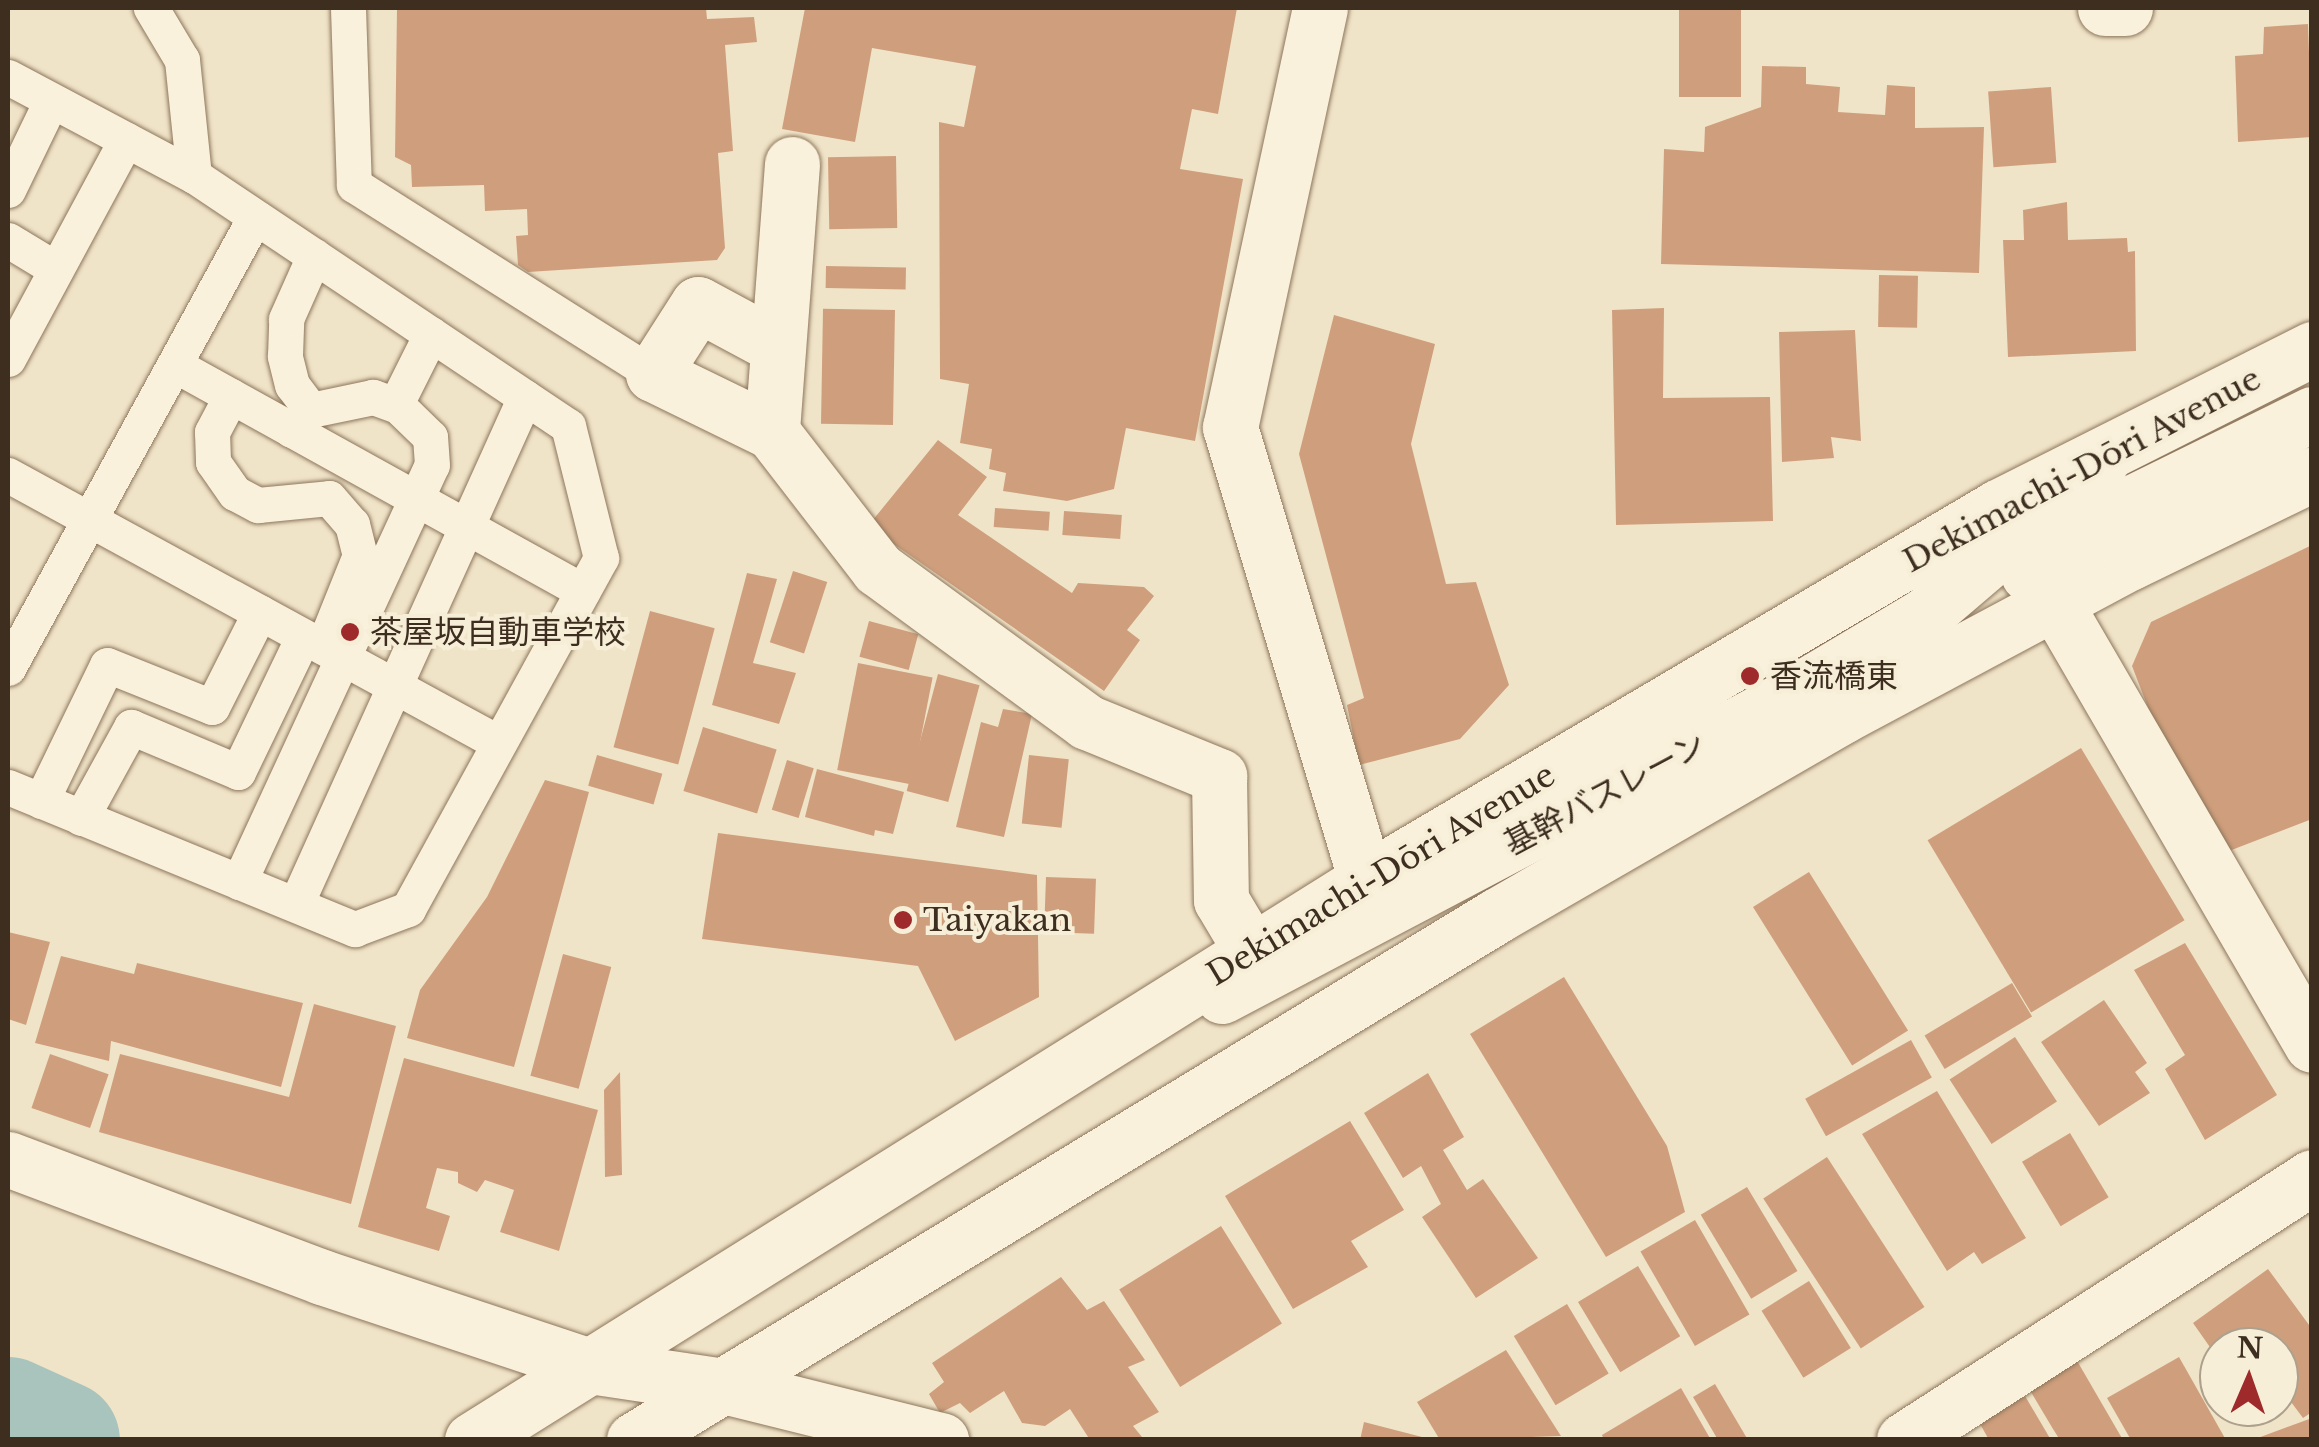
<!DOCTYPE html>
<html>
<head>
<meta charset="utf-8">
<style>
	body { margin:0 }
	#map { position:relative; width:2319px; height:1447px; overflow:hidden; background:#f0e4c8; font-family:"Libre Baskerville","Noto Sans JP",serif }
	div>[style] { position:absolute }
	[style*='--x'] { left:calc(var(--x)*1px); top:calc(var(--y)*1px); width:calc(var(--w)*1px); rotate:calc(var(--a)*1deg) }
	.river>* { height:118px; margin:-59px; padding:0 59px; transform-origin:59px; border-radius:59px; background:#a9c4bc }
	.building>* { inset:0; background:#cf9f7d; transform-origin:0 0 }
	.roads { filter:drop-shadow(0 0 2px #8d765c) drop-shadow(0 0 2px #8d765c) }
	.service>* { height:35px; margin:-17.5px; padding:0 17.5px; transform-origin:17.5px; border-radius:17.5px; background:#faf1dc }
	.minor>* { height:55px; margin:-27.5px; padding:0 27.5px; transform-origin:27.5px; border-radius:27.5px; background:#faf1dc }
	.secondary>* { height:55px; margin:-27.5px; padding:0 27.5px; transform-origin:27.5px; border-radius:27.5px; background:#faf1dc }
	.dots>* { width:28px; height:28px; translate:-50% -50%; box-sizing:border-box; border:5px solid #f7eed8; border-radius:50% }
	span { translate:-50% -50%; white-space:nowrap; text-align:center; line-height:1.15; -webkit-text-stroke:8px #f7eed8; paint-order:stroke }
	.street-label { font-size:32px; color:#3d2e20 }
	.poi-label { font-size:32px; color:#3d2e20 }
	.left { translate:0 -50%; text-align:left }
	.frame { position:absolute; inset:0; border:10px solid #3d2e20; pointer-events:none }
	.north { position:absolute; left:2199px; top:1327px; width:100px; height:100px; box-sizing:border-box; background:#f7eed8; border:2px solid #ada18e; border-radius:50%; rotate:2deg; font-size:28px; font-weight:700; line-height:40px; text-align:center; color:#3d2e20 }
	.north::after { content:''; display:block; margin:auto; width:35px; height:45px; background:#9e2a2b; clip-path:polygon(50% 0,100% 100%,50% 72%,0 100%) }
</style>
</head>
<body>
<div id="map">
	<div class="river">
		<div style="--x:8;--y:1416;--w:58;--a:24.4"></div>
	</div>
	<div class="building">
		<div style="clip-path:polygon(397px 8px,706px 8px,707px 19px,754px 17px,757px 42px,725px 45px,733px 151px,718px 153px,725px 248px,717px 260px,528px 272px,518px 265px,516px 236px,528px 235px,527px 209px,485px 211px,484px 185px,412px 187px,411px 165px,395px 157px)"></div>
		<div style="clip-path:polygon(805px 8px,1237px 8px,1218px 114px,1192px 109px,1180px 169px,1243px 179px,1195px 441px,1126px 428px,1114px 489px,1067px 501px,1003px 491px,1006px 473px,989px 469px,992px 449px,960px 443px,969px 384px,940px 379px,939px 122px,964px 127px,976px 66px,872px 48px,855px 142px,782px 129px)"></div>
		<div style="left:1679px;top:8px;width:62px;height:89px"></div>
		<div style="clip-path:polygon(2308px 24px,2312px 137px,2238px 142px,2235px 56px,2263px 54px,2264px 27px)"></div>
		<div style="clip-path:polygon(1762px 66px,1806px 67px,1806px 84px,1840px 87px,1838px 112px,1885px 115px,1887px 85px,1915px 87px,1915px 128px,1984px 127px,1979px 273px,1661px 264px,1664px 149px,1704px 152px,1705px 127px,1761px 107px)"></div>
		<div style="left:2051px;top:87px;width:76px;height:63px;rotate:86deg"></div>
		<div style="left:896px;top:156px;width:72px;height:68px;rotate:89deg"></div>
		<div style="clip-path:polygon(2067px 202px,2068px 240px,2127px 238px,2128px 252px,2135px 251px,2136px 351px,2008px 357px,2003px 240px,2024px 240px,2023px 210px)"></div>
		<div style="left:826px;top:266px;width:80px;height:22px;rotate:1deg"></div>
		<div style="left:1879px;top:275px;width:39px;height:52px;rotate:1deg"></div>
		<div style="clip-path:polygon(1664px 308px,1663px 398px,1770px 397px,1773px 521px,1616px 525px,1612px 310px)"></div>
		<div style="left:895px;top:310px;width:115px;height:72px;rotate:91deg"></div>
		<div style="clip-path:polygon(1334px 315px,1435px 344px,1411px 444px,1446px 584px,1476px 582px,1509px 685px,1460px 739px,1359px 765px,1347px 705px,1364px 698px,1299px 454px)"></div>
		<div style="clip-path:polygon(1855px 330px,1861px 441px,1831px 437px,1834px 458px,1782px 462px,1779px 332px)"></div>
		<div style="clip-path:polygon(938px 440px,987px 477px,958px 515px,1072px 593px,1078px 583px,1144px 587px,1154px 596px,1127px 630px,1140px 640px,1104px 691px,868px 526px)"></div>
		<div style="left:995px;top:508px;width:55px;height:19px;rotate:4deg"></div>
		<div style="left:1064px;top:511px;width:58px;height:24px;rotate:4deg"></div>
		<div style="clip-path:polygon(2312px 545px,2312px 819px,2229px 851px,2161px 741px,2132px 666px,2151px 622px)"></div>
		<div style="left:793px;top:571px;width:36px;height:75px;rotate:18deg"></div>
		<div style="clip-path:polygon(747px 573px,777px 579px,753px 663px,796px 673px,779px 724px,712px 705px)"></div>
		<div style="left:650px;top:611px;width:67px;height:141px;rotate:15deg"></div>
		<div style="left:869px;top:621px;width:51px;height:37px;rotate:15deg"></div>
		<div style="left:858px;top:663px;width:76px;height:109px;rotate:11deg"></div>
		<div style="left:938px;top:674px;width:43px;height:121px;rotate:15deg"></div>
		<div style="clip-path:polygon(1003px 709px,1032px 714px,1004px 837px,956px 827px,981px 722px,998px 727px)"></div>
		<div style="left:703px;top:727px;width:77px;height:67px;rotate:17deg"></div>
		<div style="left:2081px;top:748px;width:201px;height:179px;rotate:59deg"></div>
		<div style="left:597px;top:755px;width:68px;height:32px;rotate:16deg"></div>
		<div style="left:1029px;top:755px;width:40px;height:69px;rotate:6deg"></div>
		<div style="left:787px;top:760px;width:28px;height:52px;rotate:17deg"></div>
		<div style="clip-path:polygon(817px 769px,904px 792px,893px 834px,875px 830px,874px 836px,805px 817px)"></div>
		<div style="clip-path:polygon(545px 780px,589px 792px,514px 1067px,407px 1038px,420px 990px,487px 897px)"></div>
		<div style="clip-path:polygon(718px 833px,1037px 875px,1039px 997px,955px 1041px,918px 966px,702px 939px)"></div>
		<div style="left:1809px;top:872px;width:187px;height:66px;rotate:58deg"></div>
		<div style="left:1046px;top:877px;width:50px;height:55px;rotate:2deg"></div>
		<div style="clip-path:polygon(8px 932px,50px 942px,26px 1025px,8px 1019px)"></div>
		<div style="clip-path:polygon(2185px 943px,2277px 1095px,2205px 1140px,2165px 1069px,2185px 1055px,2134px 970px)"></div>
		<div style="left:563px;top:954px;width:50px;height:126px;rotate:15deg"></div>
		<div style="clip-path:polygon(61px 956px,134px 974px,137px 963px,303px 1003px,281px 1087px,111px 1041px,109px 1061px,35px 1043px)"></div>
		<div style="clip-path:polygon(1564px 977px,1667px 1146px,1685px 1212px,1606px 1257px,1470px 1034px)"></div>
		<div style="left:2012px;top:983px;width:39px;height:102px;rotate:59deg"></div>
		<div style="clip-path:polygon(2104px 1000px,2147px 1063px,2135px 1072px,2150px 1093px,2099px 1126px,2041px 1042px)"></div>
		<div style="clip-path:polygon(314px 1004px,396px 1026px,351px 1204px,99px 1132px,120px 1054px,289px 1097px)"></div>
		<div style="left:2015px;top:1037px;width:77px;height:78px;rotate:57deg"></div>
		<div style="left:1911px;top:1040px;width:43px;height:121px;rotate:61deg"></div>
		<div style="left:50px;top:1054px;width:62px;height:57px;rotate:19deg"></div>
		<div style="clip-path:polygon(404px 1058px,598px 1110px,559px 1251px,500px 1232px,514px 1190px,485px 1180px,477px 1192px,458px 1183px,458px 1172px,437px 1168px,426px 1208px,450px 1216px,439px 1251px,358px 1227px)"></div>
		<div style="clip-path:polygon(620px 1072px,622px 1175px,605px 1177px,604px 1090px)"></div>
		<div style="clip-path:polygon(1428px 1073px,1464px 1137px,1443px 1150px,1467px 1190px,1483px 1179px,1538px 1258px,1476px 1298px,1422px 1217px,1441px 1204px,1421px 1166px,1403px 1178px,1364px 1113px)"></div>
		<div style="clip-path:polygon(1937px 1091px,2026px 1238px,1982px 1264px,1974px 1252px,1947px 1271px,1862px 1134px)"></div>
		<div style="clip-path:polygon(1350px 1121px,1404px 1210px,1351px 1241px,1368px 1267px,1293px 1309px,1225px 1196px)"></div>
		<div style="left:2070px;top:1133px;width:75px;height:56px;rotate:59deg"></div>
		<div style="left:1827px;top:1157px;width:179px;height:76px;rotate:57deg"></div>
		<div style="left:1747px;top:1187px;width:98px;height:54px;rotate:59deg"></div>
		<div style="left:1695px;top:1220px;width:109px;height:63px;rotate:60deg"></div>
		<div style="left:1221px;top:1226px;width:115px;height:120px;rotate:58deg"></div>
		<div style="left:1638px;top:1266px;width:82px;height:70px;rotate:59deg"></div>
		<div style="clip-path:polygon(2268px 1269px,2312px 1329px,2312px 1412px,2303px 1418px,2285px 1394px,2279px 1398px,2279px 1347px,2219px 1347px,2219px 1360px,2193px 1323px)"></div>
		<div style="clip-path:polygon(1061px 1277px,1087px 1310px,1104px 1301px,1145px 1360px,1128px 1367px,1159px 1412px,1133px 1426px,1142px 1437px,1090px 1440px,1070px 1409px,1045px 1426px,1022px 1423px,1004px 1391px,970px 1413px,960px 1403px,940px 1413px,929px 1394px,944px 1382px,932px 1363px)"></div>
		<div style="left:1809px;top:1281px;width:79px;height:56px;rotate:58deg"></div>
		<div style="left:1567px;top:1304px;width:81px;height:62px;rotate:59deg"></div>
		<div style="clip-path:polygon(1506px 1350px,1561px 1436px,1440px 1440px,1417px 1402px)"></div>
		<div style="clip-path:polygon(2179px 1357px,2226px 1440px,2131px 1440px,2107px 1398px)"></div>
		<div style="clip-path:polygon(2076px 1359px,2123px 1440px,2060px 1440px,2053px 1429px,2028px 1387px)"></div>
		<div style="clip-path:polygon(1715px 1384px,1748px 1440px,1718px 1440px,1693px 1397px)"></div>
		<div style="clip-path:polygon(1681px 1388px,1711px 1440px,1604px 1440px,1602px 1435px)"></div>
		<div style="clip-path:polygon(2025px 1396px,2051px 1440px,1989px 1440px,1979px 1422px)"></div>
		<div style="clip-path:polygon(2312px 1418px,2312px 1440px,2255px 1440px,2255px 1439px)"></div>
		<div style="clip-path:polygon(1364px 1422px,1426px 1438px,1426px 1440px,1360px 1440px)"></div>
	</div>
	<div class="roads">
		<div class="service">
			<div style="--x:348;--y:8;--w:177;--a:88.1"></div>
			<div style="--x:354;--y:185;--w:354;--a:32.3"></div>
			<div style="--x:8;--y:77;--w:211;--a:28"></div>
			<div style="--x:8;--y:190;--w:99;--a:-64.2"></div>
			<div style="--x:8;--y:240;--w:56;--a:31.1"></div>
			<div style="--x:8;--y:359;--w:249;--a:-61.7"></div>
			<div style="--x:175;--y:365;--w:466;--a:29"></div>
			<div style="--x:231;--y:396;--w:41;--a:117.8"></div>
			<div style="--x:212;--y:432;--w:30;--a:88"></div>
			<div style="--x:213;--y:462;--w:38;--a:55"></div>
			<div style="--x:235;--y:493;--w:26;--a:28"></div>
			<div style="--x:258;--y:505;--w:71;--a:-5.6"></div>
			<div style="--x:329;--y:498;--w:35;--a:49"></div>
			<div style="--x:352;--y:524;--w:32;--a:76"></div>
			<div style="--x:360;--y:555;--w:99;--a:111.9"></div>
			<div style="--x:396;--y:404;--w:78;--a:-63.4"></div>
			<div style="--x:311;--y:410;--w:31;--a:-127"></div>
			<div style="--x:292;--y:385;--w:30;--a:-104"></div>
			<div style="--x:285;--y:356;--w:37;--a:-88"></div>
			<div style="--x:286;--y:319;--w:69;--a:-66"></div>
			<div style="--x:8;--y:475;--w:559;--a:28.63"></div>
			<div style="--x:8;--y:668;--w:514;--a:-61.29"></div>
			<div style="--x:8;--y:787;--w:375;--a:22.3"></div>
			<div style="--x:355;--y:929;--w:57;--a:-20.7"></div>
			<div style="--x:408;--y:909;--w:401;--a:-61.2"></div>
			<div style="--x:601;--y:558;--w:136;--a:-104"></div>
			<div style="--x:568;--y:426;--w:450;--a:-146.2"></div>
			<div style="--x:194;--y:176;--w:117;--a:-95.9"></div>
			<div style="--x:182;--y:60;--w:61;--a:-120.8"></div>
			<div style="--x:41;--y:801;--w:151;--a:-64.1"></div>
			<div style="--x:107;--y:665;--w:113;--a:21.8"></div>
			<div style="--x:212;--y:707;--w:106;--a:-63.2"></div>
			<div style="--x:81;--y:818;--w:104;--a:-61.2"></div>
			<div style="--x:131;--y:727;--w:116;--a:22.8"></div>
			<div style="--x:238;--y:772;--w:150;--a:-64.3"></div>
			<div style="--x:239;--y:882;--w:459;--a:-65.2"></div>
			<div style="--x:432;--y:465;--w:28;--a:-94"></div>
			<div style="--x:430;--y:437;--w:45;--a:-135.9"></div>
			<div style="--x:398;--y:406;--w:27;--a:-160"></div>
			<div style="--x:373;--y:397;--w:63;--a:168.2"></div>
			<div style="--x:311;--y:410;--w:28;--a:135"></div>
			<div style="--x:296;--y:904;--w:556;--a:-65.69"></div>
		</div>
		<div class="minor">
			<div style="--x:1320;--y:8;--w:429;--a:102.1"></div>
			<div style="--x:1230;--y:427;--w:473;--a:73.3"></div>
			<div style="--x:2105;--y:8;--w:20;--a:0"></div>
			<div style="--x:792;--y:164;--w:269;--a:94.3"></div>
			<div style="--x:772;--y:432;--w:173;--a:52.3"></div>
			<div style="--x:878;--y:569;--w:259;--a:36.2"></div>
			<div style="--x:1087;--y:722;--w:143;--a:22.2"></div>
			<div style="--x:1219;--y:776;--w:124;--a:89.1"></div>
			<div style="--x:1221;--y:900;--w:61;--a:59.2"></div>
			<div style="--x:772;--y:432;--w:132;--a:-154"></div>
			<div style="--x:653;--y:374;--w:83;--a:-57.3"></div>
			<div style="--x:698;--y:304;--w:91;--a:28.3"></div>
			<div style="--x:1999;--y:507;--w:622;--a:59.81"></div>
			<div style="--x:2028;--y:574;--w:88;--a:-38"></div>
			<div style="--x:2097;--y:520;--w:240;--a:-26.2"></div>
			<div style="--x:1222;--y:996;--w:624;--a:-27.8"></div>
			<div style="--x:1774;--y:705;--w:177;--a:-30.9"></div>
			<div style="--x:1926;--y:614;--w:228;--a:-40.5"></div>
			<div style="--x:8;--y:1159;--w:335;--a:20.6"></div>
			<div style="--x:322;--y:1277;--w:282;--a:18.4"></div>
			<div style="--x:590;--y:1366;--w:135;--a:8.5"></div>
			<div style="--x:724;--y:1386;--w:224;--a:14"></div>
			<div style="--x:1904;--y:1440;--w:485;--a:-32.8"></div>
		</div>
		<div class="secondary">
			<div style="--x:472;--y:1440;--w:1055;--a:-32.06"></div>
			<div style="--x:1366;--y:880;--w:734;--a:-30.55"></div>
			<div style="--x:1998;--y:507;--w:352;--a:-26.7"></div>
			<div style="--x:634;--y:1440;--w:1009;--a:-31.29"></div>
			<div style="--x:1496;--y:916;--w:400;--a:-30"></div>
			<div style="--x:1842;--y:716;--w:327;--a:-28.1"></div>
			<div style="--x:2131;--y:562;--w:201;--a:-25.9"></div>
		</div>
	</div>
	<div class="dots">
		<div style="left:350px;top:632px;background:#9e2a2b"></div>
		<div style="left:1750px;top:676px;background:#9e2a2b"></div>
		<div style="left:903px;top:920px;background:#9e2a2b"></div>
	</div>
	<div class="street-label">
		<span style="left:2082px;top:470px;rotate:-28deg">Dekimachi-Dōri Avenue</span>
		<span style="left:1605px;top:794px;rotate:-28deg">基幹バスレーン</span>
		<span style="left:1381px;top:875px;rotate:-31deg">Dekimachi-Dōri Avenue</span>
	</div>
	<div class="poi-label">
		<span class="left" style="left:370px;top:632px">茶屋坂自動車学校</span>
		<span class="left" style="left:1770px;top:676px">香流橋東</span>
		<span class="left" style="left:923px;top:920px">Taiyakan</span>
	</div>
	<div class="frame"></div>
	<div class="north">N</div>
</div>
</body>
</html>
